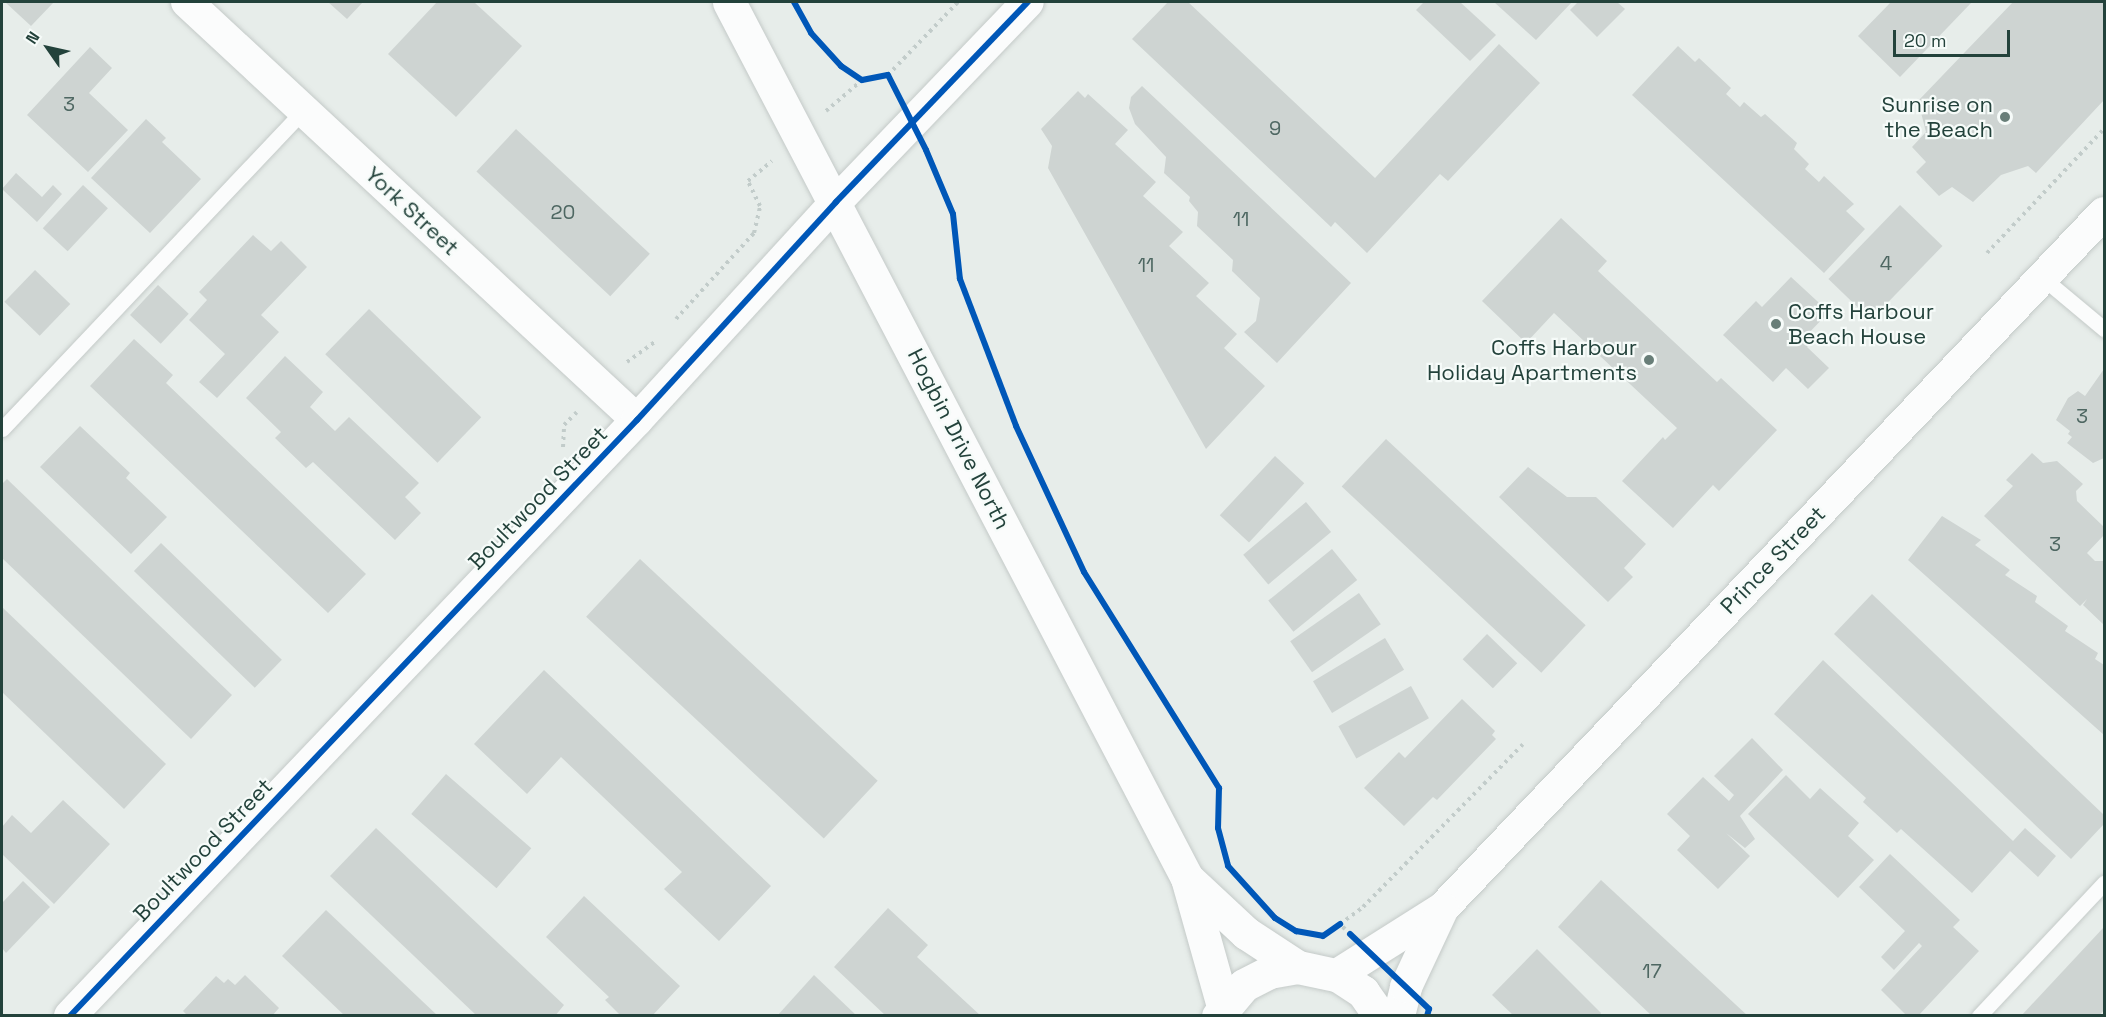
<!DOCTYPE html>
<html>
<head>
<meta charset="utf-8">
<style>
	body { margin:0 }
	#map { position:relative; width:2106px; height:1017px; overflow:hidden; background:#e7edea; font-family:"Space Grotesk",sans-serif }
	div>[style] { position:absolute }
	[style*='--x'] { left:calc(var(--x)*1px); top:calc(var(--y)*1px); width:calc(var(--w)*1px); rotate:calc(var(--a)*1deg) }
	.building>* { inset:0; background:#ced4d2; transform-origin:0 0 }
	.path>* { height:4px; margin-top:-2px; transform-origin:0; background:repeating-linear-gradient(90deg,#c2ccca 0 3px,transparent 0 7.5px) }
	.roads { filter:drop-shadow(0 0 2px #c4cac8) drop-shadow(0 0 2px #c4cac8) }
	.service>* { height:15px; margin:-7.5px; padding:0 7.5px; transform-origin:7.5px; border-radius:7.5px; background:#fbfcfc }
	.minor>* { height:32px; margin:-16px; padding:0 16px; transform-origin:16px; border-radius:16px; background:#fbfcfc }
	.secondary>* { height:33px; margin:-16.5px; padding:0 16.5px; transform-origin:16.5px; border-radius:16.5px; background:#fbfcfc }
	.cycleway>* { height:6px; margin:-3px; padding:0 3px; transform-origin:3px; border-radius:3px; background:#0057b8 }
	.dots>* { width:16px; height:16px; translate:-50% -50%; box-sizing:border-box; border:3px solid #f6fbf9; border-radius:50% }
	span { translate:-50% -50%; white-space:nowrap; text-align:center; line-height:1.15; -webkit-text-stroke:4.5px #f6fbf9; paint-order:stroke }
	.number-label { font-size:20px; color:#4e6762 }
	.number-label span { -webkit-text-stroke-width:0 }
	.poi-label { font-size:22px; color:#23423b }
	.right { translate:-100% -50%; text-align:right }
	.left { translate:0 -50%; text-align:left }
	.street-label { font-size:22px; color:#23423b }
	.frame { position:absolute; inset:0; border:3px solid #23423b; pointer-events:none }
	.north { position:absolute; left:18px; top:18px; width:60px; height:60px; -webkit-text-stroke:4px #f6fbf9; paint-order:stroke; rotate:304deg; font-size:16px; font-weight:700; line-height:24px; text-align:center; color:#23423b }
	.north::after { content:''; display:block; margin:auto; width:21px; height:27px; background:#23423b; clip-path:polygon(50% 0,100% 100%,50% 72%,0 100%) }
	.scale { position:absolute; left:1893px; top:30px; width:117px; height:27px; box-sizing:border-box; border:3px solid #23423b; border-top:0; padding-left:8px; font-size:18px; line-height:21px; white-space:nowrap; color:#23423b; -webkit-text-stroke:4px #f6fbf9; paint-order:stroke }
</style>
</head>
<body>
<div id="map">
	<div class="building">
		<div style="clip-path:polygon(5px 2px,54px 2px,31px 26px)"></div>
		<div style="clip-path:polygon(328px 2px,363px 2px,347px 19px)"></div>
		<div style="clip-path:polygon(437px 2px,474px 2px,522px 46px,456px 117px,388px 54px)"></div>
		<div style="clip-path:polygon(1168px 2px,1188px 2px,1375px 178px,1499px 44px,1540px 83px,1448px 181px,1440px 174px,1367px 253px,1335px 222px,1331px 227px,1132px 39px)"></div>
		<div style="clip-path:polygon(1424px 2px,1460px 2px,1496px 35px,1470px 61px,1416px 10px)"></div>
		<div style="clip-path:polygon(1494px 2px,1572px 2px,1536px 40px)"></div>
		<div style="clip-path:polygon(1578px 2px,1617px 2px,1625px 9px,1597px 37px,1570px 10px)"></div>
		<div style="clip-path:polygon(1891px 2px,1972px 2px,1900px 77px,1858px 36px)"></div>
		<div style="clip-path:polygon(2013px 2px,2104px 2px,2104px 100px,2036px 173px,2028px 166px,2001px 175px,1973px 202px,1952px 187px,1939px 196px,1916px 172px,1926px 162px,1912px 147px,1926px 132px,1918px 101px)"></div>
		<div style="clip-path:polygon(1678px 46px,1695px 62px,1699px 58px,1731px 88px,1726px 94px,1740px 107px,1744px 102px,1761px 117px,1765px 114px,1797px 143px,1794px 149px,1809px 164px,1805px 169px,1819px 182px,1824px 176px,1854px 204px,1846px 211px,1865px 229px,1824px 273px,1632px 95px)"></div>
		<div style="clip-path:polygon(90px 47px,112px 68px,89px 93px,128px 130px,88px 172px,27px 115px)"></div>
		<div style="clip-path:polygon(1142px 86px,1351px 283px,1277px 363px,1244px 332px,1256px 321px,1260px 298px,1232px 271px,1233px 260px,1197px 226px,1198px 212px,1189px 201px,1190px 197px,1164px 173px,1166px 157px,1135px 124px,1129px 108px,1131px 97px)"></div>
		<div style="clip-path:polygon(1078px 91px,1085px 98px,1088px 94px,1128px 130px,1115px 144px,1156px 182px,1143px 196px,1183px 232px,1169px 246px,1209px 283px,1196px 296px,1237px 334px,1224px 348px,1265px 386px,1206px 449px,1048px 168px,1052px 146px,1041px 129px)"></div>
		<div style="clip-path:polygon(146px 119px,166px 138px,162px 142px,201px 179px,150px 233px,91px 178px)"></div>
		<div style="left:516px;top:129px;width:183px;height:58px;rotate:43deg"></div>
		<div style="clip-path:polygon(16px 173px,42px 197px,53px 185px,62px 194px,37px 222px,2px 189px)"></div>
		<div style="left:83px;top:185px;width:34px;height:59px;rotate:43deg"></div>
		<div style="left:1900px;top:205px;width:59px;height:103px;rotate:44deg"></div>
		<div style="clip-path:polygon(1561px 218px,1607px 261px,1598px 271px,1717px 382px,1721px 378px,1777px 430px,1719px 491px,1713px 485px,1673px 528px,1622px 481px,1663px 437px,1665px 440px,1677px 428px,1554px 313px,1526px 343px,1482px 301px)"></div>
		<div style="clip-path:polygon(253px 235px,271px 251px,281px 241px,307px 267px,261px 315px,279px 332px,217px 398px,199px 382px,225px 354px,189px 320px,207px 300px,199px 292px)"></div>
		<div style="left:35px;top:270px;width:49px;height:44px;rotate:44deg"></div>
		<div style="clip-path:polygon(1791px 277px,1829px 312px,1804px 338px,1810px 343px,1807px 347px,1829px 368px,1808px 389px,1786px 368px,1773px 382px,1723px 335px,1756px 301px,1762px 307px)"></div>
		<div style="left:158px;top:285px;width:42px;height:41px;rotate:43deg"></div>
		<div style="left:369px;top:309px;width:156px;height:63px;rotate:44deg"></div>
		<div style="clip-path:polygon(134px 339px,173px 375px,166px 383px,366px 574px,328px 613px,90px 386px)"></div>
		<div style="clip-path:polygon(285px 356px,323px 392px,310px 407px,335px 431px,349px 417px,419px 483px,405px 497px,421px 513px,395px 540px,313px 462px,306px 468px,275px 438px,281px 432px,246px 398px)"></div>
		<div style="clip-path:polygon(2104px 369px,2104px 458px,2093px 463px,2067px 443px,2072px 437px,2068px 434px,2070px 431px,2056px 420px,2068px 398px,2078px 391px,2085px 396px)"></div>
		<div style="clip-path:polygon(80px 426px,130px 473px,126px 478px,167px 517px,131px 554px,40px 467px)"></div>
		<div style="left:1386px;top:439px;width:273px;height:65px;rotate:43deg"></div>
		<div style="clip-path:polygon(2032px 453px,2043px 463px,2057px 461px,2083px 484px,2076px 491px,2077px 501px,2104px 527px,2104px 535px,2087px 553px,2095px 561px,2104px 561px,2104px 625px,2083px 605px,2087px 599px,2080px 606px,1984px 516px,2013px 486px,2006px 480px)"></div>
		<div style="left:1275px;top:456px;width:40px;height:81px;rotate:43deg"></div>
		<div style="clip-path:polygon(1528px 467px,1567px 497px,1596px 497px,1646px 544px,1624px 568px,1633px 577px,1608px 602px,1499px 497px)"></div>
		<div style="clip-path:polygon(7px 479px,232px 695px,191px 739px,2px 558px,2px 484px)"></div>
		<div style="left:1306px;top:502px;width:39px;height:82px;rotate:50deg"></div>
		<div style="clip-path:polygon(1942px 516px,1981px 540px,1975px 545px,2010px 570px,2005px 575px,2037px 596px,2035px 602px,2068px 626px,2065px 631px,2098px 653px,2095px 659px,2104px 665px,2104px 735px,1908px 560px)"></div>
		<div style="left:161px;top:543px;width:168px;height:39px;rotate:44deg"></div>
		<div style="left:1332px;top:549px;width:40px;height:82px;rotate:51deg"></div>
		<div style="left:640px;top:559px;width:325px;height:79px;rotate:43deg"></div>
		<div style="left:1359px;top:593px;width:38px;height:84px;rotate:55deg"></div>
		<div style="clip-path:polygon(1872px 594px,2104px 815px,2104px 824px,2071px 859px,1834px 634px)"></div>
		<div style="clip-path:polygon(2px 607px,166px 764px,124px 809px,2px 692px)"></div>
		<div style="left:1487px;top:634px;width:42px;height:35px;rotate:44deg"></div>
		<div style="left:1385px;top:638px;width:37px;height:84px;rotate:59deg"></div>
		<div style="clip-path:polygon(1823px 660px,2013px 841px,2025px 828px,2056px 856px,2038px 877px,2010px 851px,1972px 893px,1901px 829px,1897px 833px,1863px 802px,1866px 798px,1774px 714px)"></div>
		<div style="clip-path:polygon(544px 670px,771px 886px,719px 941px,664px 889px,682px 872px,561px 757px,527px 794px,474px 744px)"></div>
		<div style="left:1411px;top:686px;width:37px;height:83px;rotate:61deg"></div>
		<div style="clip-path:polygon(1462px 699px,1495px 731px,1492px 735px,1496px 739px,1437px 800px,1433px 797px,1404px 826px,1364px 788px,1399px 752px,1405px 758px)"></div>
		<div style="clip-path:polygon(1752px 738px,1783px 770px,1740px 816px,1755px 839px,1745px 848px,1726px 833px,1750px 856px,1718px 889px,1677px 850px,1690px 836px,1667px 814px,1703px 777px,1729px 801px,1734px 795px,1714px 776px)"></div>
		<div style="left:446px;top:774px;width:113px;height:53px;rotate:41deg"></div>
		<div style="clip-path:polygon(1786px 775px,1810px 799px,1820px 788px,1859px 823px,1848px 836px,1874px 860px,1838px 898px,1748px 814px)"></div>
		<div style="clip-path:polygon(63px 800px,110px 844px,54px 904px,2px 854px,2px 827px,12px 815px,31px 833px)"></div>
		<div style="clip-path:polygon(376px 828px,564px 1005px,555px 1016px,477px 1016px,330px 876px)"></div>
		<div style="clip-path:polygon(1890px 854px,1960px 920px,1953px 927px,1979px 951px,1918px 1016px,1907px 1016px,1881px 990px,1922px 946px,1919px 943px,1894px 970px,1881px 957px,1905px 931px,1859px 887px)"></div>
		<div style="clip-path:polygon(1601px 880px,1748px 1016px,1652px 1016px,1558px 927px)"></div>
		<div style="clip-path:polygon(23px 881px,50px 907px,6px 953px,2px 948px,2px 903px)"></div>
		<div style="clip-path:polygon(584px 896px,680px 986px,652px 1016px,621px 1016px,605px 1000px,609px 997px,546px 937px)"></div>
		<div style="clip-path:polygon(888px 908px,928px 945px,917px 957px,981px 1016px,886px 1016px,834px 967px)"></div>
		<div style="clip-path:polygon(326px 910px,438px 1016px,345px 1016px,282px 956px)"></div>
		<div style="clip-path:polygon(2104px 927px,2104px 1010px,2099px 1016px,2021px 1016px)"></div>
		<div style="clip-path:polygon(1537px 949px,1601px 1013px,1599px 1016px,1514px 1016px,1492px 995px)"></div>
		<div style="clip-path:polygon(245px 975px,279px 1008px,272px 1016px,188px 1016px,183px 1011px,216px 976px,224px 983px,228px 979px,235px 985px)"></div>
		<div style="clip-path:polygon(814px 975px,857px 1016px,777px 1016px)"></div>
	</div>
	<div class="path">
		<div style="--x:888;--y:75;--w:101;--a:-46.2"></div>
		<div style="--x:826;--y:111;--w:48;--a:-40.7"></div>
		<div style="--x:1987;--y:253;--w:170;--a:-46.7"></div>
		<div style="--x:676;--y:319;--w:116;--a:-47.8"></div>
		<div style="--x:754;--y:233;--w:28;--a:-77"></div>
		<div style="--x:760;--y:206;--w:28;--a:-116"></div>
		<div style="--x:748;--y:181;--w:31;--a:-40"></div>
		<div style="--x:627;--y:362;--w:34;--a:-36"></div>
		<div style="--x:563;--y:447;--w:22;--a:-87"></div>
		<div style="--x:564;--y:425;--w:18;--a:-45"></div>
		<div style="--x:1345;--y:929;--w:7;--a:-135"></div>
		<div style="--x:1340;--y:924;--w:29;--a:-36"></div>
		<div style="--x:1363;--y:907;--w:228;--a:-45.5"></div>
	</div>
	<div class="roads">
		<div class="service">
			<div style="--x:2043;--y:278;--w:80;--a:39.9"></div>
			<div style="--x:2;--y:429;--w:439;--a:-46.6"></div>
			<div style="--x:1979;--y:1016;--w:183;--a:-46.8"></div>
		</div>
		<div class="minor">
			<div style="--x:187;--y:2;--w:614;--a:42.89"></div>
			<div style="--x:1337;--y:975;--w:125;--a:-32.3"></div>
			<div style="--x:1443;--y:908;--w:959;--a:-46.44"></div>
			<div style="--x:70;--y:1016;--w:823;--a:-46.43"></div>
			<div style="--x:637;--y:420;--w:295;--a:-47.6"></div>
			<div style="--x:836;--y:202;--w:277;--a:-46.2"></div>
			<div style="--x:1399;--y:1016;--w:30;--a:-76"></div>
			<div style="--x:1406;--y:987;--w:87;--a:-64.9"></div>
		</div>
		<div class="secondary">
			<div style="--x:729;--y:2;--w:989;--a:62.4"></div>
			<div style="--x:1187;--y:878;--w:133;--a:74.3"></div>
			<div style="--x:1187;--y:878;--w:81;--a:43"></div>
			<div style="--x:1246;--y:933;--w:62;--a:33.2"></div>
			<div style="--x:1218;--y:1016;--w:40;--a:-50"></div>
			<div style="--x:1244;--y:985;--w:28;--a:-27"></div>
			<div style="--x:1269;--y:972;--w:29;--a:-10"></div>
			<div style="--x:1298;--y:967;--w:40;--a:12"></div>
			<div style="--x:1337;--y:975;--w:31;--a:33"></div>
			<div style="--x:1363;--y:992;--w:29;--a:55"></div>
		</div>
	</div>
	<div class="cycleway">
		<div style="--x:794;--y:2;--w:35;--a:61"></div>
		<div style="--x:811;--y:33;--w:45;--a:47.7"></div>
		<div style="--x:841;--y:66;--w:25;--a:34"></div>
		<div style="--x:862;--y:80;--w:26;--a:-11"></div>
		<div style="--x:888;--y:75;--w:84;--a:63.1"></div>
		<div style="--x:926;--y:150;--w:69;--a:67.1"></div>
		<div style="--x:953;--y:214;--w:65;--a:83.9"></div>
		<div style="--x:960;--y:279;--w:157;--a:69.1"></div>
		<div style="--x:1016;--y:426;--w:161;--a:65"></div>
		<div style="--x:1084;--y:572;--w:255;--a:58"></div>
		<div style="--x:1219;--y:788;--w:40;--a:91.4"></div>
		<div style="--x:1218;--y:828;--w:39;--a:75"></div>
		<div style="--x:1228;--y:866;--w:70;--a:47.9"></div>
		<div style="--x:1275;--y:918;--w:25;--a:32"></div>
		<div style="--x:1296;--y:931;--w:27;--a:10"></div>
		<div style="--x:1323;--y:936;--w:21;--a:-35"></div>
		<div style="--x:1350;--y:934;--w:109;--a:43.5"></div>
		<div style="--x:1429;--y:1009;--w:7;--a:106"></div>
		<div style="--x:70;--y:1016;--w:823;--a:-46.43"></div>
		<div style="--x:637;--y:420;--w:295;--a:-47.6"></div>
		<div style="--x:836;--y:202;--w:277;--a:-46.2"></div>
	</div>
	<div class="dots">
		<div style="left:2005px;top:117px;background:#687e78"></div>
		<div style="left:1776px;top:324px;background:#687e78"></div>
		<div style="left:1649px;top:360px;background:#687e78"></div>
	</div>
	<div class="number-label">
		<span style="left:69px;top:104px">3</span>
		<span style="left:1275px;top:128px">9</span>
		<span style="left:563px;top:212px">20</span>
		<span style="left:1241px;top:219px">11</span>
		<span style="left:1886px;top:263px">4</span>
		<span style="left:1146px;top:265px">11</span>
		<span style="left:2082px;top:416px">3</span>
		<span style="left:2055px;top:544px">3</span>
		<span style="left:1652px;top:971px">17</span>
	</div>
	<div class="poi-label">
		<span class="right" style="left:1993px;top:117px">Sunrise on<br>the Beach</span>
		<span class="left" style="left:1788px;top:324px">Coffs Harbour<br>Beach House</span>
		<span class="right" style="left:1637px;top:360px">Coffs Harbour<br>Holiday Apartments</span>
	</div>
	<div class="street-label">
		<span style="left:412px;top:211px;rotate:43deg">York Street</span>
		<span style="left:959px;top:439px;rotate:63deg">Hogbin Drive North</span>
		<span style="left:538px;top:498px;rotate:-46deg">Boultwood Street</span>
		<span style="left:1773px;top:560px;rotate:-46deg">Prince Street</span>
		<span style="left:203px;top:850px;rotate:-46deg">Boultwood Street</span>
	</div>
	<div class="frame"></div>
	<div class="north">N</div>
	<div class="scale">20 m</div>
</div>
</body>
</html>
